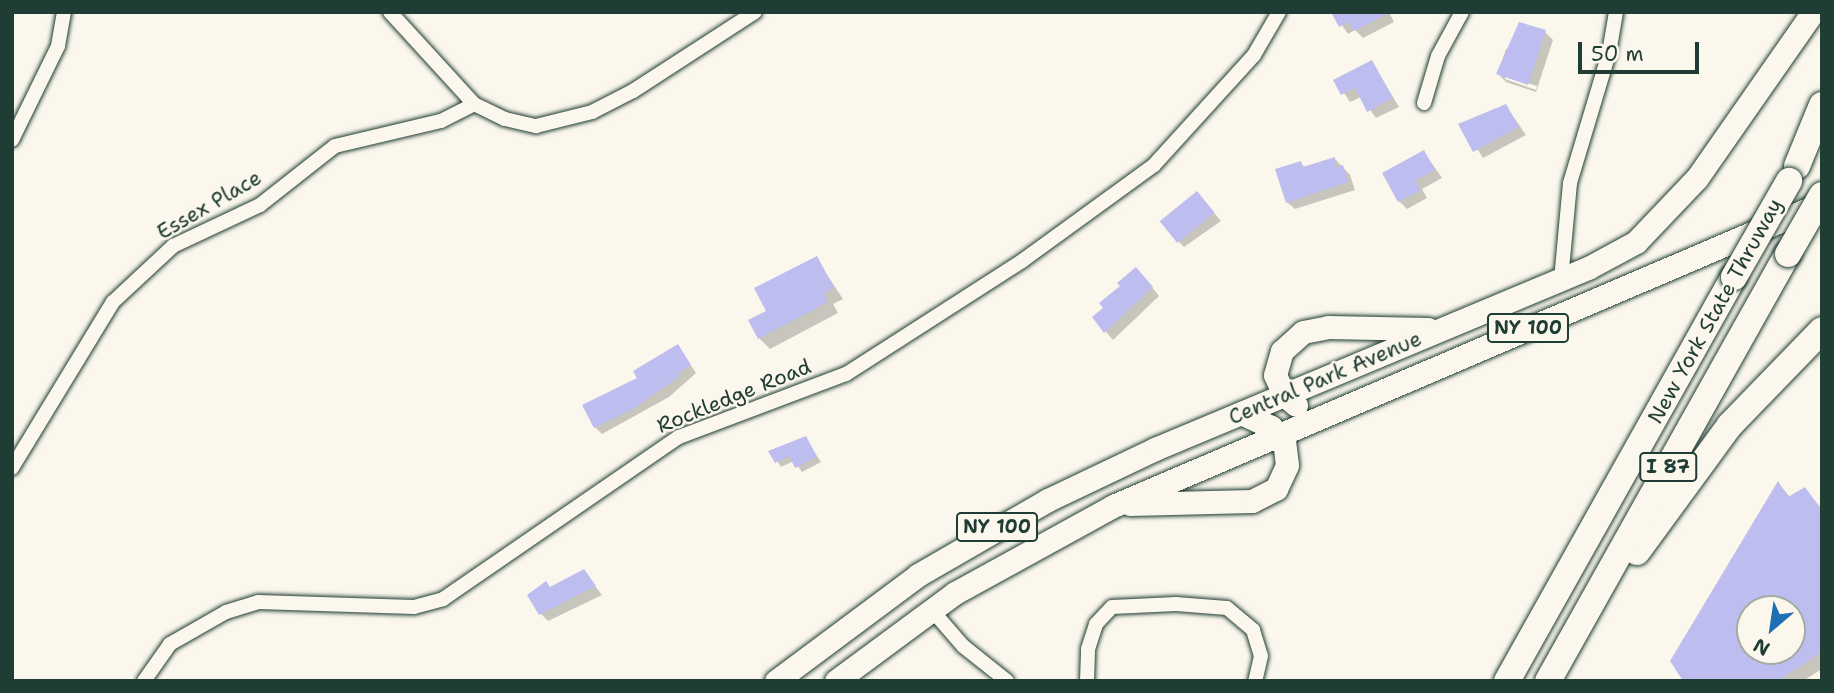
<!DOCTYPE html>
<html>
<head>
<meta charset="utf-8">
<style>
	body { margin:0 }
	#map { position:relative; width:1834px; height:693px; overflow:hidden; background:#fbf7ec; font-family:"Shantell Sans",sans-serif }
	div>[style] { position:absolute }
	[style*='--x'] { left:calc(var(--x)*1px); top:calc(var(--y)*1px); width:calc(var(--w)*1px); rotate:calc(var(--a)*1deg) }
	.shadow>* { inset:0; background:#0003 }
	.building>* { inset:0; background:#bdbdef; transform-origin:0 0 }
	.roads { filter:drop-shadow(0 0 2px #1f3d34) drop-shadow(0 0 2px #1f3d34) }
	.street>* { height:14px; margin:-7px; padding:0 7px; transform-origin:7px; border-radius:7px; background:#fbf7ec }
	.primary>* { height:23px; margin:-11.5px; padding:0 11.5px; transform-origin:11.5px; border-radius:11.5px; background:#fbf7ec }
	.highway>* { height:26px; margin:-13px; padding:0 13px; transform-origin:13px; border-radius:13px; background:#fbf7ec }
	.bridges { filter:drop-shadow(0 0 2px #1f3d34) drop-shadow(0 0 2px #1f3d34) }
	.highway-bridge>* { height:26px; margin:-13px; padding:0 13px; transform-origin:13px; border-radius:13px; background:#fbf7ec }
	span { translate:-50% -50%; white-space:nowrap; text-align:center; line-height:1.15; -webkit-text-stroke:5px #fbf7ec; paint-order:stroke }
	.shield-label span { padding:2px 5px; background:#fbf7ec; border:2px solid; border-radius:5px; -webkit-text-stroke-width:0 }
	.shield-label { font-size:19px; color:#1f3d34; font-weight:700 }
	.street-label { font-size:21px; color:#1f3d34 }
	.frame { position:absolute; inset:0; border:14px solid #1f3d34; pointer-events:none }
	.north { position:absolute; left:1736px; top:595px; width:70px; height:70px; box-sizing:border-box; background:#fbf7ec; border:2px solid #a3ada2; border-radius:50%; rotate:209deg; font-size:19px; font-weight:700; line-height:28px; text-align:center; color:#1f3d34 }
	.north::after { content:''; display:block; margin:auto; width:24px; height:32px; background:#1f6fb2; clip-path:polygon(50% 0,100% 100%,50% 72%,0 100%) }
	.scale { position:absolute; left:1578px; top:42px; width:121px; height:32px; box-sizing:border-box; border:4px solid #1f3d34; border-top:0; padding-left:9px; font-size:21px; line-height:24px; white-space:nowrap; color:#1f3d34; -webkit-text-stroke:5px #fbf7ec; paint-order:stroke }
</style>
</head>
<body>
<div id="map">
	<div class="shadow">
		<div style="clip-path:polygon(1333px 12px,1389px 12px,1394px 22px,1363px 38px,1355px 30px,1348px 34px)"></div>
		<div style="clip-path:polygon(evenodd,1545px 32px,1553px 40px,1536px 92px,1506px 82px,1498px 74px,1506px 49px,1511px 51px,1545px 32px,1505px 76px,1537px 86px,1536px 90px,1505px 79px,1505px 76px)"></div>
		<div style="clip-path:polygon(1372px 62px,1399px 107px,1376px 118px,1361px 97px,1350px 102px,1336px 81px)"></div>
		<div style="clip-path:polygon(1506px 106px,1526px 135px,1483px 158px,1461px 124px)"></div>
		<div style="clip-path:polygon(1424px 152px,1442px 178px,1422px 189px,1427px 198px,1407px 209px,1399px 201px)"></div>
		<div style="clip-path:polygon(1335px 159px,1350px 175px,1355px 190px,1295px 209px,1287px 202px,1300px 163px,1306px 168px)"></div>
		<div style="clip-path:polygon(1204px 201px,1221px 221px,1184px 247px,1176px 239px)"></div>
		<div style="clip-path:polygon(816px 258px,843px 299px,833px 304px,838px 313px,770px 349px,759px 338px)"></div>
		<div style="clip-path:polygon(1144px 277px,1159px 296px,1113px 340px,1094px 318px)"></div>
		<div style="clip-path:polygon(678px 346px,696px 373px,669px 397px,602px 434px,595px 427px)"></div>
		<div style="clip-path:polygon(805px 438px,821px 462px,802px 472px,794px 461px,781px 467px,771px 452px)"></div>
		<div style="clip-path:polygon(evenodd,1779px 484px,1791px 498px,1805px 489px,1822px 509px,1822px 669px,1803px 681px,1685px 681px,1779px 484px,1750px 609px,1792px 609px,1792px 651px,1750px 651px,1750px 609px)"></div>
		<div style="clip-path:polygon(584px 572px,602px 595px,548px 621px,540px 613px)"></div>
	</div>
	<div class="building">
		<div style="clip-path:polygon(1331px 12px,1391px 12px,1354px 31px,1349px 22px,1339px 27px)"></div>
		<div style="clip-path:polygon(1519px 22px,1546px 30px,1528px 85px,1496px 74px)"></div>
		<div style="clip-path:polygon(1372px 60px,1393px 98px,1367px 112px,1355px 88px,1341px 95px,1333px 80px)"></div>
		<div style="clip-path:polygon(1506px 104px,1519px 127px,1473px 152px,1458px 124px)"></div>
		<div style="clip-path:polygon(1424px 150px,1435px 170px,1415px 181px,1421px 190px,1398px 202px,1382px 173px)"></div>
		<div style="clip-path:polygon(1335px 157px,1336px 168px,1343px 165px,1348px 182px,1286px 203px,1275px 169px,1301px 161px,1303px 167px)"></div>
		<div style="left:1197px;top:191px;width:28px;height:48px;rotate:51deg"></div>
		<div style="clip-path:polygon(817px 256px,834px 288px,824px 294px,828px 302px,758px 339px,748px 320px,766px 311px,754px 288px)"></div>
		<div style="clip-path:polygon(1136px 267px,1153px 287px,1104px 333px,1092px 317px,1103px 308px,1099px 303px,1120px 286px,1117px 283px)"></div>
		<div style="clip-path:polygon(678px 344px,691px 365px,678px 373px,680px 376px,633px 409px,594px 428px,582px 405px,637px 378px,633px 371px)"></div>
		<div style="clip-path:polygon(806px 436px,817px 457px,795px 468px,789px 456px,775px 463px,768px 451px)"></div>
		<div style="clip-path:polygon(evenodd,1778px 481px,1788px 497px,1805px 487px,1822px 511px,1822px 652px,1777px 681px,1683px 681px,1670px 661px,1778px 481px,1750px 609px,1792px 609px,1792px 651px,1750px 651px,1750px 609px)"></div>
		<div style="clip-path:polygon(584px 569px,596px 586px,539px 615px,527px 595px,546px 581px,550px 587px)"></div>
	</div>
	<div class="roads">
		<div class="street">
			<div style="--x:390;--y:12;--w:125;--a:47.6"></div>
			<div style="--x:474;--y:104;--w:34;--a:26"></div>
			<div style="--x:505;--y:119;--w:32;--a:13"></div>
			<div style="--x:536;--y:126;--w:58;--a:-14"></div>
			<div style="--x:592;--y:112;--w:46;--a:-27.1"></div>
			<div style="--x:633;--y:91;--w:145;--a:-32.9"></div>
			<div style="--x:1424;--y:103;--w:49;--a:-73.4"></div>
			<div style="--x:1438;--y:56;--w:50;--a:-61.4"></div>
			<div style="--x:12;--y:140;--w:105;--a:-63.9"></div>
			<div style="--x:58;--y:46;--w:35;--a:-80"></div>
			<div style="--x:1561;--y:280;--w:97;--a:-84.7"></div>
			<div style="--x:1570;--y:183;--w:136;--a:-73.3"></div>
			<div style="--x:1609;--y:53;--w:42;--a:-80.3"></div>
			<div style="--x:12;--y:468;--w:194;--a:-58.7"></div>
			<div style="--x:113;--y:302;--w:82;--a:-43"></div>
			<div style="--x:173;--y:246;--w:96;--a:-25.2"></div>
			<div style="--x:260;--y:205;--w:95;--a:-38.2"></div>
			<div style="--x:335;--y:146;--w:109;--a:-13.3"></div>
			<div style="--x:441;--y:121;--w:37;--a:-27"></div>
			<div style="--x:931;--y:609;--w:49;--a:49.1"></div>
			<div style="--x:963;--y:646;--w:56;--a:38.5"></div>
			<div style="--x:144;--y:681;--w:45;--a:-54.9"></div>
			<div style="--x:170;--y:644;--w:64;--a:-29.7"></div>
			<div style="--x:226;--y:612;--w:34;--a:-17"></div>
			<div style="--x:258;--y:602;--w:156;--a:1.8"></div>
			<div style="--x:414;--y:607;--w:30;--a:-15"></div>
			<div style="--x:443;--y:599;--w:286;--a:-34.5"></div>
			<div style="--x:679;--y:437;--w:178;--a:-20.7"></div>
			<div style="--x:846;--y:374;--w:209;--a:-32.7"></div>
			<div style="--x:1022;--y:261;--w:163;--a:-36"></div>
			<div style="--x:1154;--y:165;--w:149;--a:-47.7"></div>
			<div style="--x:1254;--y:55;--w:50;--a:-59.8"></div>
			<div style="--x:1087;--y:681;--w:32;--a:-88"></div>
			<div style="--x:1088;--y:649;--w:26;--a:-72"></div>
			<div style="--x:1096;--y:624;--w:23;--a:-47"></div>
			<div style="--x:1112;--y:607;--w:64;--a:-2.7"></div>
			<div style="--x:1176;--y:604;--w:51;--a:4.5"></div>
			<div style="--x:1227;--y:608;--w:34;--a:40"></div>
			<div style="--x:1253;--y:630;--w:27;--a:73"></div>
			<div style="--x:1261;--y:656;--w:26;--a:103"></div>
		</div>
		<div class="primary">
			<div style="--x:1296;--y:405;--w:16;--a:-140"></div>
			<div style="--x:1284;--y:395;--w:22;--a:-114"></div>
			<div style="--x:1275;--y:375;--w:25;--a:-74"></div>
			<div style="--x:1282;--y:351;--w:28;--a:-42"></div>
			<div style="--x:1303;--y:332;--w:25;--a:-11"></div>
			<div style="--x:1328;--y:327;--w:100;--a:1.1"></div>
			<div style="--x:1130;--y:504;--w:122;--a:-1.4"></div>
			<div style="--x:1252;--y:501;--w:27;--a:-27"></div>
			<div style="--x:1276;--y:489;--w:26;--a:-65"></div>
			<div style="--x:1287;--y:465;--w:23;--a:-97"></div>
			<div style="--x:1284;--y:442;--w:20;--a:-131"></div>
			<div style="--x:1271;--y:427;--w:33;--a:-155"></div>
			<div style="--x:776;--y:681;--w:177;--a:-36.7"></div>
			<div style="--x:918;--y:575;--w:150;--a:-30"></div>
			<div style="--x:1048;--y:500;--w:119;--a:-25.5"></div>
			<div style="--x:1155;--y:449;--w:469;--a:-22.7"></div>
			<div style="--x:1588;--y:268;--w:55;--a:-28.4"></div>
			<div style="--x:1636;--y:242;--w:88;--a:-46.4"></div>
			<div style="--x:1697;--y:178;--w:203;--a:-55.1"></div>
			<div style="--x:836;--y:681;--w:148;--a:-36.5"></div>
			<div style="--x:955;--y:593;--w:180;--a:-28.8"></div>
			<div style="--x:1113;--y:506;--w:771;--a:-23.14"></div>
		</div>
		<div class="highway">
			<div style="--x:1797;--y:166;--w:66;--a:-67.7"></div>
			<div style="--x:1637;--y:552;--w:157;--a:-53.8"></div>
			<div style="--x:1730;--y:425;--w:132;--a:-45.9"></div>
			<div style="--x:1507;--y:681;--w:463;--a:-60.7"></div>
			<div style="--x:1548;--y:681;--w:490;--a:-60.7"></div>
		</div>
	</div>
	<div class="bridges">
		<div class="highway-bridge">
			<div style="--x:1788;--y:254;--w:68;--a:-60"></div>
			<div style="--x:1734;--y:277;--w:111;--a:-60.2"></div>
		</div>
	</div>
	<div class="shield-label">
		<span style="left:1528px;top:328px">NY 100</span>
		<span style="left:1668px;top:467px">I 87</span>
		<span style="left:997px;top:527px">NY 100</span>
	</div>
	<div class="street-label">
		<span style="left:209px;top:205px;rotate:-30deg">Essex Place</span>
		<span style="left:1715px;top:311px;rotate:-61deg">New York State Thruway</span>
		<span style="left:1325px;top:378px;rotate:-23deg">Central Park Avenue</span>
		<span style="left:734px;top:396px;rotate:-22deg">Rockledge Road</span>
	</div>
	<div class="frame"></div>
	<div class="north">N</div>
	<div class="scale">50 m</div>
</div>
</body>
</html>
